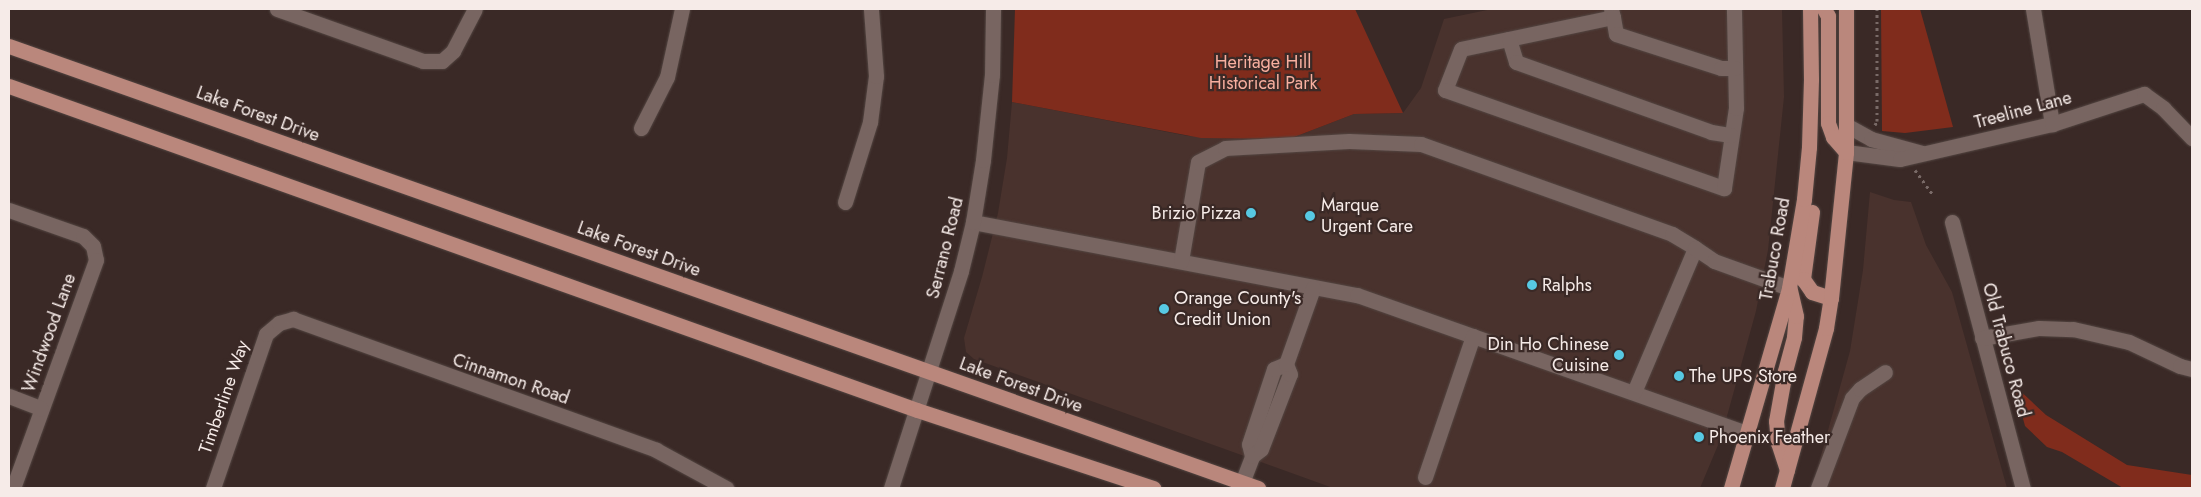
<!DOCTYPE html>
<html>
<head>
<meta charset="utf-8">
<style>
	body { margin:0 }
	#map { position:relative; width:2201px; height:497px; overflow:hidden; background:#3a2926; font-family:Jost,sans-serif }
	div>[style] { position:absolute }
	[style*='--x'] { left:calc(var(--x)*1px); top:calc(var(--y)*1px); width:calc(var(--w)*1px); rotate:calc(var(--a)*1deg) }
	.built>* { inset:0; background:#49322d }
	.green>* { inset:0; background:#802c1c }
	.path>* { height:3px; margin-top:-1.5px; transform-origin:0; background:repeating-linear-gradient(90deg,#796a67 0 2.5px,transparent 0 6.5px) }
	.roads { filter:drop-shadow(0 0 1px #534642) drop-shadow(0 0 1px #534642) }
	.minor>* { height:15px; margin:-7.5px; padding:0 7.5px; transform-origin:7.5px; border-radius:7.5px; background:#786561 }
	.major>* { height:15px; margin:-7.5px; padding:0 7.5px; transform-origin:7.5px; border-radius:7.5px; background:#ba877c }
	.dots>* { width:14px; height:14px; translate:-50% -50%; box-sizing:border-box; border:2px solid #3a2926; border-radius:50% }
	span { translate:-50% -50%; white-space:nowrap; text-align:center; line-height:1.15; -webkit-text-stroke:4.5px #3a2926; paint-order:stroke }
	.park-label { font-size:18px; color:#f8af9f }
	.street-label { font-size:18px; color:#f6ebe8 }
	.poi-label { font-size:18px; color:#f6ebe8 }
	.left { translate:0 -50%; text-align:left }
	.right { translate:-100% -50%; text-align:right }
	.frame { position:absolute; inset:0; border:10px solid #f6ebe8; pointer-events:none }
</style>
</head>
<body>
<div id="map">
	<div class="built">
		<div style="clip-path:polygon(1492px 9px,1782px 9px,1784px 97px,1768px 250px,1756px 311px,1721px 438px,1700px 488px,1333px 488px,974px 359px,966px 352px,964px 338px,982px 277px,998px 213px,1007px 158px,1012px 102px,1188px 136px,1289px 139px,1354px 114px,1403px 113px,1421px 88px,1444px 19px)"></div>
		<div style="clip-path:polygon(1870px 192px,1894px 200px,1911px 202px,1926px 245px,1952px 292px,2007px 488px,1812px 488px,1850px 351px,1863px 270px)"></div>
	</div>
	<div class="green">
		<div style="clip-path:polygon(1015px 9px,1355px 9px,1403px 113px,1354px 114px,1289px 139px,1201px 138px,1012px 102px)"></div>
		<div style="clip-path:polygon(1881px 9px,1920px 9px,1953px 127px,1905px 133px,1882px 131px)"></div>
		<div style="clip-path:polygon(2014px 385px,2046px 415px,2127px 465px,2192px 475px,2192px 488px,2123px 488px,2062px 452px,2047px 447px,2025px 426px)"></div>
	</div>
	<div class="path">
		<div style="--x:1875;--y:125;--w:4;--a:-63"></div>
		<div style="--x:1877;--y:121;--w:112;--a:-90"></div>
		<div style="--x:1915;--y:170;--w:32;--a:54"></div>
	</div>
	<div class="roads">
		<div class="minor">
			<div style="--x:277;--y:9;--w:155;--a:19.6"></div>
			<div style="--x:423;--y:61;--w:19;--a:0"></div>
			<div style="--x:442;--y:61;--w:15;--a:-42"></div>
			<div style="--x:453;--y:51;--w:47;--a:-62.4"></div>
			<div style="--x:1611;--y:9;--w:8;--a:76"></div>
			<div style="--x:1613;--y:17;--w:155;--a:168.1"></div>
			<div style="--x:1461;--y:49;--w:44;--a:111.3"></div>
			<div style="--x:1445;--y:90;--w:296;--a:19.4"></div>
			<div style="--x:1724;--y:188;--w:81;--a:-81.5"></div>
			<div style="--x:1736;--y:108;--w:99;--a:-91.2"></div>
			<div style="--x:2033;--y:9;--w:117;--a:80.6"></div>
			<div style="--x:1613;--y:17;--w:17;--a:80"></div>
			<div style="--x:1616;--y:34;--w:110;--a:17.9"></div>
			<div style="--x:1721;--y:68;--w:14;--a:0"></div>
			<div style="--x:1509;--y:39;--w:24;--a:73"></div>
			<div style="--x:1516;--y:62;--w:207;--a:19.7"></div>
			<div style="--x:1711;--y:132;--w:20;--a:9"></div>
			<div style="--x:1846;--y:125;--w:29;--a:29"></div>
			<div style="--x:1871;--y:139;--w:53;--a:15.4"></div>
			<div style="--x:641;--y:128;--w:57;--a:-63"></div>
			<div style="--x:667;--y:77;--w:70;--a:-77.6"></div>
			<div style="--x:1846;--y:152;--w:54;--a:7.4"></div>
			<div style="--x:1900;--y:159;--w:156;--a:-13"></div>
			<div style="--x:2052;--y:124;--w:97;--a:-18.1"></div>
			<div style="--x:2144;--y:94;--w:24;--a:36"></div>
			<div style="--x:2163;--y:108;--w:42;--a:46"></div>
			<div style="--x:845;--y:202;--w:84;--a:-72.6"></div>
			<div style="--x:870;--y:122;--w:46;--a:-82.6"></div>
			<div style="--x:876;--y:76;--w:67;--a:-94.3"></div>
			<div style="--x:9;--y:210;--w:78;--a:19.4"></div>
			<div style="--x:83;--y:236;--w:14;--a:45"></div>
			<div style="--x:93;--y:246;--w:14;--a:78"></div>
			<div style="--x:96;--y:260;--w:243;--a:110"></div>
			<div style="--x:973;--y:222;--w:391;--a:10.8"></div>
			<div style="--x:1357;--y:295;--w:414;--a:19.5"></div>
			<div style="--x:1952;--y:222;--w:275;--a:75.1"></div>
			<div style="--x:1181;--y:261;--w:100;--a:-80.3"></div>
			<div style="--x:1198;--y:162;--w:30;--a:-27"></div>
			<div style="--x:1225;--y:148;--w:124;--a:-3.2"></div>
			<div style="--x:1349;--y:141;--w:72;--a:2.4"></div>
			<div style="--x:1421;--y:144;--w:267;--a:19.7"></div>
			<div style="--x:1672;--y:234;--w:27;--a:31"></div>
			<div style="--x:1982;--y:338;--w:58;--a:-10"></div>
			<div style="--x:2039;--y:328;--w:34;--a:2"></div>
			<div style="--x:2073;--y:329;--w:57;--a:13.1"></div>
			<div style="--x:2129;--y:342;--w:56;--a:25.2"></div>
			<div style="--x:2180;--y:366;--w:12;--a:14"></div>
			<div style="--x:1634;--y:392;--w:156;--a:-67"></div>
			<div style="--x:1695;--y:248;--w:23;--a:34"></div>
			<div style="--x:1714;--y:261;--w:80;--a:19.8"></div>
			<div style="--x:9;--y:396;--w:34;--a:21"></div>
			<div style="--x:1252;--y:456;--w:12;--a:-104"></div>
			<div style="--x:1249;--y:444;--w:79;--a:-71.6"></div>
			<div style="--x:1274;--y:369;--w:13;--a:-23"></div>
			<div style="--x:1425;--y:477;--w:149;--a:-71.2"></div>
			<div style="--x:213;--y:488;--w:163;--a:-71"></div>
			<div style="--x:266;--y:334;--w:17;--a:-40"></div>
			<div style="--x:279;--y:323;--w:15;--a:-16"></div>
			<div style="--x:293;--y:319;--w:386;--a:19.8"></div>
			<div style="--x:656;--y:450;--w:80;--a:28.5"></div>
			<div style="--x:891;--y:488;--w:228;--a:-72.1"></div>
			<div style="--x:961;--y:271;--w:50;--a:-76.2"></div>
			<div style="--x:973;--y:222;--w:63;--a:-80.8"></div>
			<div style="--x:983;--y:160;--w:85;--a:-84"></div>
			<div style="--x:992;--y:75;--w:66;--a:-89.1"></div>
			<div style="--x:1240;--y:488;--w:34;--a:-69"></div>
			<div style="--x:1252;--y:456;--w:11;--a:-38"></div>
			<div style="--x:1261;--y:449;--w:80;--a:-68.9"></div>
			<div style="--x:1290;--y:374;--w:11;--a:-112"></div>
			<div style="--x:1286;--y:364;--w:81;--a:-70.4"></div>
			<div style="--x:1818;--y:488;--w:96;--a:-69.3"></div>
			<div style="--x:1852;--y:398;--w:12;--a:-48"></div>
			<div style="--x:1860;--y:389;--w:30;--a:-34"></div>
		</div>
		<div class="major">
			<div style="--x:1824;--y:9;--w:8;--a:60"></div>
			<div style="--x:1828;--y:16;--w:107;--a:90"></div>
			<div style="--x:1828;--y:123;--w:15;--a:70"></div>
			<div style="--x:1833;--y:137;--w:20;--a:49"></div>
			<div style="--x:9;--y:46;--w:1325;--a:19.49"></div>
			<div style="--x:9;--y:86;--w:964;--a:19.64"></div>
			<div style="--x:917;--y:410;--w:249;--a:18.3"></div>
			<div style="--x:1812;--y:212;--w:68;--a:97.7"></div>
			<div style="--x:1803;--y:279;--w:16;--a:55"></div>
			<div style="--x:1812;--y:292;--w:20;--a:18"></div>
			<div style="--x:1787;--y:470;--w:28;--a:-108"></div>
			<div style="--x:1778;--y:443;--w:22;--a:-95"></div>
			<div style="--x:1776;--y:421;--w:51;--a:-79.8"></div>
			<div style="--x:1785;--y:371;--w:35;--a:-75"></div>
			<div style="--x:1794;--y:337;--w:21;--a:-85"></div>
			<div style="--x:1796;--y:316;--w:28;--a:-103"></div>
			<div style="--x:1731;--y:488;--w:208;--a:-73.8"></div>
			<div style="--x:1789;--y:288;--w:90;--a:-80.4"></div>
			<div style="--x:1804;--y:199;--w:52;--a:-84.5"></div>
			<div style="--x:1809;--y:147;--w:68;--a:-88.3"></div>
			<div style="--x:1811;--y:79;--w:70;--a:-90.8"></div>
			<div style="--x:1782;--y:488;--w:166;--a:-74.6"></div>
			<div style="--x:1826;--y:328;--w:30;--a:-81"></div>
			<div style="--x:1831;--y:298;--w:147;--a:-84.1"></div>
			<div style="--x:1846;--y:152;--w:143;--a:-90"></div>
		</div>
	</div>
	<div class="dots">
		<div style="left:1251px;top:213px;background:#57c9e3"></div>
		<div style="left:1310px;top:216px;background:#57c9e3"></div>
		<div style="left:1532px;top:285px;background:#57c9e3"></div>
		<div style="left:1164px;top:309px;background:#57c9e3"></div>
		<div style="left:1619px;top:355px;background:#57c9e3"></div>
		<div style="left:1679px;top:376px;background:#57c9e3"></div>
		<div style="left:1699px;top:437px;background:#57c9e3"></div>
	</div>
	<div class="park-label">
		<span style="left:1263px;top:73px">Heritage Hill<br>Historical Park</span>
	</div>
	<div class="street-label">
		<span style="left:2023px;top:110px;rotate:-15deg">Treeline Lane</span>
		<span style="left:258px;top:114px;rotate:20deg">Lake Forest Drive</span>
		<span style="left:945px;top:248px;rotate:-76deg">Serrano Road</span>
		<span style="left:639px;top:249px;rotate:20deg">Lake Forest Drive</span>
		<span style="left:1775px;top:249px;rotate:-80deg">Trabuco Road</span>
		<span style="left:49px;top:333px;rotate:-70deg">Windwood Lane</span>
		<span style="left:2006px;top:350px;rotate:75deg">Old Trabuco Road</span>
		<span style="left:511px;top:379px;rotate:19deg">Cinnamon Road</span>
		<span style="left:1021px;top:385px;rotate:20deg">Lake Forest Drive</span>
		<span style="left:224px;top:397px;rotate:-71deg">Timberline Way</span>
	</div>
	<div class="poi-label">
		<span class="left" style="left:1321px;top:216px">Marque<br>Urgent Care</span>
		<span class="right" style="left:1241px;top:213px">Brizio Pizza</span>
		<span class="left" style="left:1542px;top:285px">Ralphs</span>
		<span class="left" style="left:1174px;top:309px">Orange County's<br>Credit Union</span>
		<span class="right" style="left:1609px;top:355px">Din Ho Chinese<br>Cuisine</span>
		<span class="left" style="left:1689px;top:376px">The UPS Store</span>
		<span class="left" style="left:1709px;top:437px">Phoenix Feather</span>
	</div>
	<div class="frame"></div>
</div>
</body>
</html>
